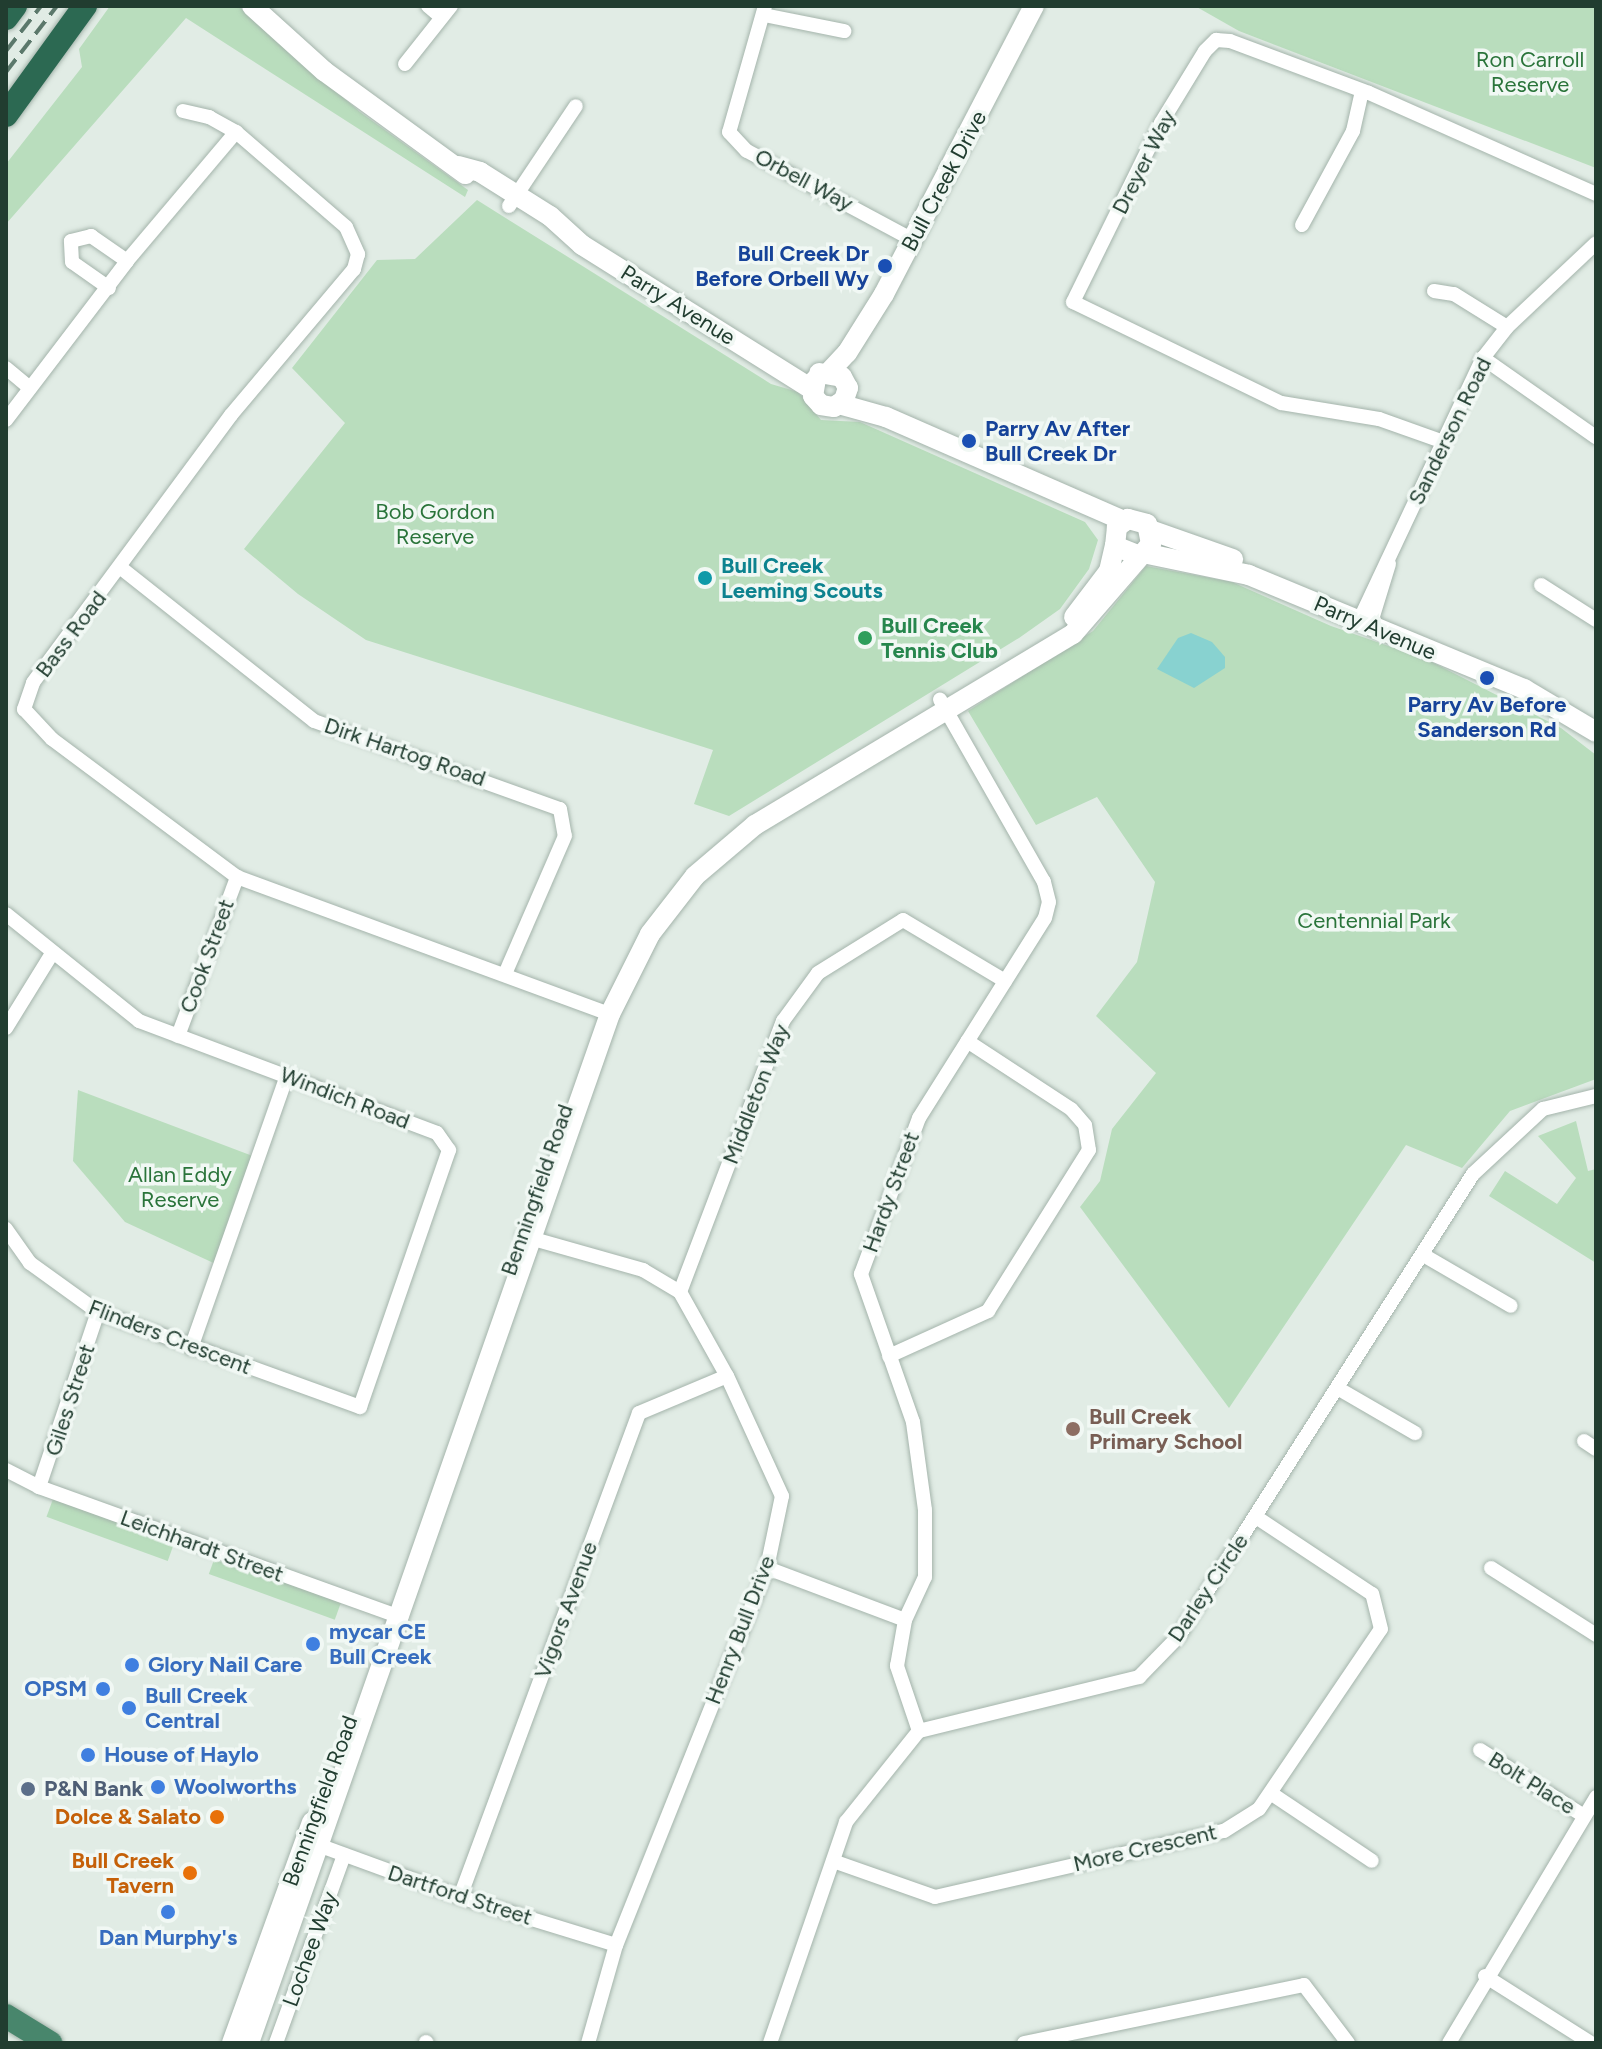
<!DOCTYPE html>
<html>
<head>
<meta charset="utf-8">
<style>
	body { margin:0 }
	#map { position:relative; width:1602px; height:2049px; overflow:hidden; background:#e1ece5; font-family:Figtree,sans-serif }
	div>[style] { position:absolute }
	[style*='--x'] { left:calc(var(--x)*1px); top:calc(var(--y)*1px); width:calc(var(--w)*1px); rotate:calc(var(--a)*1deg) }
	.green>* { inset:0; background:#b9ddbd; transform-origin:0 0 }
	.water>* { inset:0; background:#88d2d0 }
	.roads { filter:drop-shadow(0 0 2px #a4b4ab) drop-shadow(0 0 2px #a4b4ab) }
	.minor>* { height:14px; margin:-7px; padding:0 7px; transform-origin:7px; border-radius:7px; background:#fff }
	.secondary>* { height:20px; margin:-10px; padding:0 10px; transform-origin:10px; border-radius:10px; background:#fff }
	.trunk>* { height:24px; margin:-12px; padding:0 12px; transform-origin:12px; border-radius:12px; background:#48866c }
	.motorway>* { height:24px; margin:-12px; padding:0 12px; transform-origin:12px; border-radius:12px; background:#2c6952 }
	.rail>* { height:4px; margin-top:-2px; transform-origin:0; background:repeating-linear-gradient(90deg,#5b786b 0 16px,transparent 0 24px) }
	.dots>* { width:22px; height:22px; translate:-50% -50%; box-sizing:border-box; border:4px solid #f1f8f4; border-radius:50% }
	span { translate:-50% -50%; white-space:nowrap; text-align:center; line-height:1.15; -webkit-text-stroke:7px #f1f8f4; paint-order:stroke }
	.park-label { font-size:22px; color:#2a743a }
	.street-label { font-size:22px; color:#213d30 }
	.transit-label { font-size:22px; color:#164399; font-weight:700 }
	.right { translate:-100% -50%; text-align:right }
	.left { translate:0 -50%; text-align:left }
	.culture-label { font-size:22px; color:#0d838f; font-weight:700 }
	.leisure-label { font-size:22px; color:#27864d; font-weight:700 }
	.education-label { font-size:22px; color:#785e54; font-weight:700 }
	.shop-label { font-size:22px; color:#366cbe; font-weight:700 }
	.service-label { font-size:22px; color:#4e5e75; font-weight:700 }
	.food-label { font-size:22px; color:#c56008; font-weight:700 }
	.frame { position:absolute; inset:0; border:8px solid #213d30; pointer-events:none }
</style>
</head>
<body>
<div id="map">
	<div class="green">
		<div style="clip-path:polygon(110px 6px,238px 6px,360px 112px,468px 190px,465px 197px,186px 18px,6px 224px,6px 164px,82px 67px,79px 49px)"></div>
		<div style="clip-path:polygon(1195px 6px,1596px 6px,1596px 168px,1239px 31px)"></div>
		<div style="clip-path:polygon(477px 200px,771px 384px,798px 392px,821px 420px,860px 422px,1085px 522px,1098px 540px,1089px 569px,1060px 609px,1019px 638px,729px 816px,694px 804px,713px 750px,366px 640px,298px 594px,244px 549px,345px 423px,292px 368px,377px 260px,415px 259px)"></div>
		<div style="clip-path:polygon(1146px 566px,1232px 582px,1331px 626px,1426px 659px,1561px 728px,1596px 755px,1596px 1079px,1510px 1111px,1462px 1168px,1406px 1145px,1229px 1408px,1080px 1207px,1100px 1181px,1112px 1129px,1156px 1073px,1096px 1016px,1137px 962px,1155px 882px,1097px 797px,1036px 825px,968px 711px,1093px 631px)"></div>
		<div style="clip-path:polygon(78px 1090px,258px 1158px,220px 1266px,125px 1222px,73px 1161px)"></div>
		<div style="clip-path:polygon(1576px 1121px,1588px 1171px,1596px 1169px,1596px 1263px,1489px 1196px,1505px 1171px,1557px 1204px,1576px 1178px,1538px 1136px)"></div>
		<div style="left:53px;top:1499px;width:129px;height:19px;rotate:20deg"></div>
		<div style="left:215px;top:1557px;width:134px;height:18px;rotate:20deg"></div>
	</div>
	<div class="water">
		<div style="clip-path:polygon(1191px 633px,1212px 642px,1225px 657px,1225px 668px,1194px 688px,1157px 669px,1178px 638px)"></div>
	</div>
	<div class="roads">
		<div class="minor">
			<div style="--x:428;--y:6;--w:17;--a:40"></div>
			<div style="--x:765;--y:6;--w:131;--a:105.9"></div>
			<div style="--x:729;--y:132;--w:26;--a:47"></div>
			<div style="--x:747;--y:151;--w:188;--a:28.2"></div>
			<div style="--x:764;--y:15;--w:82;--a:11.3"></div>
			<div style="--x:405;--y:64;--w:74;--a:-51.6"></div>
			<div style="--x:183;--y:111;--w:27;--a:13"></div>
			<div style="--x:209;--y:117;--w:31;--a:29"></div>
			<div style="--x:236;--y:132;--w:145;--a:40.8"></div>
			<div style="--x:346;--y:227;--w:30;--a:66"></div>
			<div style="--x:358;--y:254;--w:16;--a:105"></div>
			<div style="--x:354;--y:269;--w:191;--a:130.1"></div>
			<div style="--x:231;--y:415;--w:333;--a:126.5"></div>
			<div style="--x:33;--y:683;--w:28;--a:109"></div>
			<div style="--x:24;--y:709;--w:41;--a:47"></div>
			<div style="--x:52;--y:739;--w:231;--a:36.7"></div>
			<div style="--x:237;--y:877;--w:397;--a:20.2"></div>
			<div style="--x:509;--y:206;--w:120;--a:-56.2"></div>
			<div style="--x:1302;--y:225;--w:107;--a:-61.5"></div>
			<div style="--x:1353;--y:131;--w:41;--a:-77.3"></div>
			<div style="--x:109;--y:288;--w:45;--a:-144.9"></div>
			<div style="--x:72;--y:262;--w:21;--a:-93"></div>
			<div style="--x:71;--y:241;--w:21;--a:-14"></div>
			<div style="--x:91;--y:236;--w:44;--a:34.8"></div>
			<div style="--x:1434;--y:291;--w:20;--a:9"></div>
			<div style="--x:1454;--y:294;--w:62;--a:31.9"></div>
			<div style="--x:1483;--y:358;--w:138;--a:35"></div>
			<div style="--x:6;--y:368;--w:31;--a:40"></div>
			<div style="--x:6;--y:420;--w:200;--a:-52.7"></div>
			<div style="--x:127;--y:261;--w:169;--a:-49.8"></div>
			<div style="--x:1441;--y:441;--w:66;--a:-160.5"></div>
			<div style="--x:1379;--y:419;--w:99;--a:-170.7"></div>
			<div style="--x:1281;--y:403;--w:231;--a:-154.1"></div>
			<div style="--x:1073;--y:302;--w:199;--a:-63.8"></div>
			<div style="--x:1161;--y:123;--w:84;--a:-58.6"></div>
			<div style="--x:1205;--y:51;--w:16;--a:-45"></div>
			<div style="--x:1216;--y:40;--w:14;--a:4"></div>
			<div style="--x:1230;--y:41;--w:148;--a:20.5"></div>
			<div style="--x:1369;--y:93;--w:248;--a:24"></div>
			<div style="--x:121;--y:568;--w:246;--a:38.4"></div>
			<div style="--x:314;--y:721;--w:261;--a:19.7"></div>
			<div style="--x:560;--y:809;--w:27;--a:80"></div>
			<div style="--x:565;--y:836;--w:150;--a:113.5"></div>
			<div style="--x:1541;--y:585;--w:65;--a:32.5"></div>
			<div style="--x:1359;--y:621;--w:291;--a:-64.8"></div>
			<div style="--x:1483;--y:358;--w:39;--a:-52"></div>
			<div style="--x:1507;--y:327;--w:122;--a:-43.3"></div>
			<div style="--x:1370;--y:626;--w:65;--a:-73"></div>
			<div style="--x:6;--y:914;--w:171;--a:38.8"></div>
			<div style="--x:139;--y:1021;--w:318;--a:20.6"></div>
			<div style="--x:437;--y:1133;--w:21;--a:55"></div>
			<div style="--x:449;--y:1150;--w:272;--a:109.1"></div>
			<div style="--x:360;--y:1407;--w:279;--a:-160.1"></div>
			<div style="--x:98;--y:1312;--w:84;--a:-144.2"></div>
			<div style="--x:30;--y:1263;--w:42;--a:-125.2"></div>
			<div style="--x:6;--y:1028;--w:89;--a:-58.3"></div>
			<div style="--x:178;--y:1036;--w:170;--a:-69.6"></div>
			<div style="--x:523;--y:1236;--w:125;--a:15.8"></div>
			<div style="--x:643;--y:1270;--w:43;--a:30.7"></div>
			<div style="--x:680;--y:1292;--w:96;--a:60.8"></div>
			<div style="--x:727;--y:1376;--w:132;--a:65.4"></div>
			<div style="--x:782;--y:1496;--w:74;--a:101.8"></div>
			<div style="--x:767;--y:1568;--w:406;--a:111.8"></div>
			<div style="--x:616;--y:1945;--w:102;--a:105.9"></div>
			<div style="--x:1425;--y:1256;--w:99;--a:30.2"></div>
			<div style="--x:680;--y:1292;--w:290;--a:-69.2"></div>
			<div style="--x:783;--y:1021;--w:59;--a:-53.9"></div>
			<div style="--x:818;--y:973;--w:100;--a:-31.9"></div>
			<div style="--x:903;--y:920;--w:119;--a:30.9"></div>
			<div style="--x:191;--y:1348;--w:288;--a:-70.6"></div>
			<div style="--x:889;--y:1356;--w:109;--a:-24.4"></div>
			<div style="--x:988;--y:1311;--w:190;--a:-57.9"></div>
			<div style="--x:1089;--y:1150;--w:25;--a:-99"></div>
			<div style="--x:1085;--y:1125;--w:21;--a:-131"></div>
			<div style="--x:1071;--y:1109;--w:124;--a:-146.8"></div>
			<div style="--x:1339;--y:1389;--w:88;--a:30.1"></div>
			<div style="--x:1584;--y:1441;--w:14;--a:34"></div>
			<div style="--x:6;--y:1470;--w:37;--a:27"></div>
			<div style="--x:39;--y:1487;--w:385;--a:19.8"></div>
			<div style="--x:39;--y:1487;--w:185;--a:-71.4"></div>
			<div style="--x:767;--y:1568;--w:147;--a:20.6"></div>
			<div style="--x:1491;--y:1568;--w:125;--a:32.5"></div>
			<div style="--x:919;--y:1731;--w:69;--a:-108.7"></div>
			<div style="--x:897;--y:1666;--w:47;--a:-80.1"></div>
			<div style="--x:905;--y:1620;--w:47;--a:-65.1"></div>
			<div style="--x:925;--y:1577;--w:67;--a:-90"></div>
			<div style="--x:925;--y:1510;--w:89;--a:-97.8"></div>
			<div style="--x:913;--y:1422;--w:157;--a:-109.4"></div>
			<div style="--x:861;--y:1274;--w:166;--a:-69.6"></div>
			<div style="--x:919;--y:1118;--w:236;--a:-57.8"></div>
			<div style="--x:1045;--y:918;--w:16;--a:-76"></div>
			<div style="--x:1049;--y:902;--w:21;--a:-104"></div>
			<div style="--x:1044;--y:882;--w:210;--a:-119.7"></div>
			<div style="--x:1480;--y:1750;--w:123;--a:32.4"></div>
			<div style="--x:1272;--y:1794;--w:120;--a:33.8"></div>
			<div style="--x:310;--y:1842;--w:160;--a:20.1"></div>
			<div style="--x:460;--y:1897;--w:163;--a:17.1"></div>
			<div style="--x:833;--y:1861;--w:108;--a:19.4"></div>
			<div style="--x:935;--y:1897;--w:296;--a:-12.9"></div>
			<div style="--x:1224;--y:1831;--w:41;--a:-32.2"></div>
			<div style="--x:1259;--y:1809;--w:217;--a:-55.9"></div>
			<div style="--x:1381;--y:1629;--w:36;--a:-104"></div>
			<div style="--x:1372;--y:1594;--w:139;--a:-146.4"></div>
			<div style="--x:460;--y:1897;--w:516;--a:-69.7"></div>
			<div style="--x:639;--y:1413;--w:95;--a:-22.8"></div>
			<div style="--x:1485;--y:1976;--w:125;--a:32.3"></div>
			<div style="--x:426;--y:2042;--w:1;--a:45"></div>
			<div style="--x:276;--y:2043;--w:200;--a:-70.1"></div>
			<div style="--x:770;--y:2043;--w:234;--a:-71"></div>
			<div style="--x:846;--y:1822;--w:117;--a:-51.3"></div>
			<div style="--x:919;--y:1731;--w:227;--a:-13.8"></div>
			<div style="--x:1139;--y:1677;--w:56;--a:-45.7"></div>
			<div style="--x:1178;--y:1637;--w:549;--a:-57.5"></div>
			<div style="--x:1473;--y:1174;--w:96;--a:-42.9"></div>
			<div style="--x:1543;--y:1109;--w:55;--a:-13.8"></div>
			<div style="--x:1024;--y:2043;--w:286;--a:-11.7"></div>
			<div style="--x:1304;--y:1985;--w:73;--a:52.8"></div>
			<div style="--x:1449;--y:2043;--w:287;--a:-59.1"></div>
		</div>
		<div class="secondary">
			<div style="--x:252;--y:6;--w:97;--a:42.1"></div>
			<div style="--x:324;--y:71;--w:175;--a:36.1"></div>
			<div style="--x:458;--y:166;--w:23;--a:15"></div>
			<div style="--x:480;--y:172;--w:83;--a:32.2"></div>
			<div style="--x:550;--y:216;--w:43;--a:42.2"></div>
			<div style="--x:582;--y:245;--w:271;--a:32.1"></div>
			<div style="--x:829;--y:372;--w:26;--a:-47"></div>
			<div style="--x:847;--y:353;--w:70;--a:-57.9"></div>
			<div style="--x:884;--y:294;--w:325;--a:-62.5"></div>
			<div style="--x:816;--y:379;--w:17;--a:100"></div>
			<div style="--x:813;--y:396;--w:12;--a:48"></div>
			<div style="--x:821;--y:405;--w:13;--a:9"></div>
			<div style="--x:834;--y:407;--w:12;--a:-35"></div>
			<div style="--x:844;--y:400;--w:13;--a:-72"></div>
			<div style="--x:848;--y:388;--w:13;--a:-119"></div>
			<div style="--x:842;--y:377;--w:23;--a:-170"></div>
			<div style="--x:839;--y:404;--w:49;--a:15.5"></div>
			<div style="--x:886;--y:417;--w:260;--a:23.6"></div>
			<div style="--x:1150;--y:530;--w:88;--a:19.3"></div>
			<div style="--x:1143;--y:553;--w:108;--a:11.7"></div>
			<div style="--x:1249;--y:575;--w:298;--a:22.5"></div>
			<div style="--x:1524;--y:689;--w:84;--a:30.8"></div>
			<div style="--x:1074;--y:617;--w:58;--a:-52.7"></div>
			<div style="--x:1109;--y:571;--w:26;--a:-77"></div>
			<div style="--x:232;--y:2043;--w:235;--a:-70.1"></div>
			<div style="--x:249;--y:2043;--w:1090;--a:-70.67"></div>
			<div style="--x:610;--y:1014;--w:89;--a:-63.4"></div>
			<div style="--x:650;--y:934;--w:73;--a:-52.2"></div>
			<div style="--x:695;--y:876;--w:79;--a:-40.4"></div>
			<div style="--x:755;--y:825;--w:371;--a:-31"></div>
			<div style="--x:1073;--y:634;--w:119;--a:-49.1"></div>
			<div style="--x:1151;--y:544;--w:20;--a:-101"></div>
			<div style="--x:1147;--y:524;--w:20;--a:-165"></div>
			<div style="--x:1128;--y:519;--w:14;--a:144"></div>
			<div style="--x:1117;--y:527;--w:19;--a:96"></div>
			<div style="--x:1115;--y:546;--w:27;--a:22"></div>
		</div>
		<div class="trunk">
			<div style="--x:6;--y:2016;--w:52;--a:31.5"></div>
		</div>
		<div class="motorway">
			<div style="--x:6;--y:18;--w:15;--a:-53"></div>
			<div style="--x:6;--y:115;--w:135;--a:-54.1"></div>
		</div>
	</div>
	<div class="rail">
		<div style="--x:6;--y:51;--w:57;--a:-52.1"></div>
		<div style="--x:6;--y:72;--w:83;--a:-52.3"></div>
	</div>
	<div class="dots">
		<div style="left:885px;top:266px;background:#1a4fb4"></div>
		<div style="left:969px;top:441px;background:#1a4fb4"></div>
		<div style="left:705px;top:578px;background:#0f9aa8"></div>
		<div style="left:865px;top:638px;background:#2e9e5b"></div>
		<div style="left:1487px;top:678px;background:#1a4fb4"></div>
		<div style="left:1073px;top:1429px;background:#8d6e63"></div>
		<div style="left:313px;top:1644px;background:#3f7fe0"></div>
		<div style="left:132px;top:1665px;background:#3f7fe0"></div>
		<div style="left:103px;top:1689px;background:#3f7fe0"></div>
		<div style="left:129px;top:1708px;background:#3f7fe0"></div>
		<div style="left:88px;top:1755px;background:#3f7fe0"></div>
		<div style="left:158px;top:1787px;background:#3f7fe0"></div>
		<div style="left:28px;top:1789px;background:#5c6f8a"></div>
		<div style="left:217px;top:1817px;background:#e8710a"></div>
		<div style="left:190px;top:1873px;background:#e8710a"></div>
		<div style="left:168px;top:1912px;background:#3f7fe0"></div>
	</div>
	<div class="park-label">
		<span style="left:1530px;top:72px">Ron Carroll<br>Reserve</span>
		<span style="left:435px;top:524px">Bob Gordon<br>Reserve</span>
		<span style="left:1374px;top:921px">Centennial Park</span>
		<span style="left:180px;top:1187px">Allan Eddy<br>Reserve</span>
	</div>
	<div class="street-label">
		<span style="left:1144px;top:162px;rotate:-63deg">Dreyer Way</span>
		<span style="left:804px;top:180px;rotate:28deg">Orbell Way</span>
		<span style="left:944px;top:181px;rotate:-62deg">Bull Creek Drive</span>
		<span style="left:678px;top:305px;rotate:32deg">Parry Avenue</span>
		<span style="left:1450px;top:431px;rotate:-64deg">Sanderson Road</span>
		<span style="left:1375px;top:628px;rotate:23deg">Parry Avenue</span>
		<span style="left:71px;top:634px;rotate:-53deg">Bass Road</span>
		<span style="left:405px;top:752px;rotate:19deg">Dirk Hartog Road</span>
		<span style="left:207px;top:956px;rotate:-70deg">Cook Street</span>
		<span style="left:756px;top:1094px;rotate:-69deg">Middleton Way</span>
		<span style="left:345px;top:1098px;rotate:21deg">Windich Road</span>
		<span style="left:537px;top:1190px;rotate:-71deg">Benningfield Road</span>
		<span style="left:891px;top:1192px;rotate:-70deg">Hardy Street</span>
		<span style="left:170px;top:1337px;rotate:21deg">Flinders Crescent</span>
		<span style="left:70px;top:1400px;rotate:-72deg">Giles Street</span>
		<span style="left:202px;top:1546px;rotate:20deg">Leichhardt Street</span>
		<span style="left:1208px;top:1588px;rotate:-56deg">Darley Circle</span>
		<span style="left:566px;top:1610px;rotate:-70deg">Vigors Avenue</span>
		<span style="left:740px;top:1630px;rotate:-69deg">Henry Bull Drive</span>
		<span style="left:1532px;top:1783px;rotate:32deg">Bolt Place</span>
		<span style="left:320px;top:1801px;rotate:-70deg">Benningfield Road</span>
		<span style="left:1145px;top:1848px;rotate:-13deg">More Crescent</span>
		<span style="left:460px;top:1895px;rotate:18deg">Dartford Street</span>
		<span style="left:310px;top:1949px;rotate:-70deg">Lochee Way</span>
	</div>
	<div class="transit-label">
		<span class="right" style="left:869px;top:266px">Bull Creek Dr<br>Before Orbell Wy</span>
		<span class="left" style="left:985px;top:441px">Parry Av After<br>Bull Creek Dr</span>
		<span style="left:1487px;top:717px">Parry Av Before<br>Sanderson Rd</span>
	</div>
	<div class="culture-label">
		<span class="left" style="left:721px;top:578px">Bull Creek<br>Leeming Scouts</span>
	</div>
	<div class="leisure-label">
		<span class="left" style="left:881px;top:638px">Bull Creek<br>Tennis Club</span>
	</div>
	<div class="education-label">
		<span class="left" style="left:1089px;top:1429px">Bull Creek<br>Primary School</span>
	</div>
	<div class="shop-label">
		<span class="left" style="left:329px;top:1644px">mycar CE<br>Bull Creek</span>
		<span class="left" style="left:148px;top:1665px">Glory Nail Care</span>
		<span class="right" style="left:87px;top:1689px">OPSM</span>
		<span class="left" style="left:145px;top:1708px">Bull Creek<br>Central</span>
		<span class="left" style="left:104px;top:1755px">House of Haylo</span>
		<span class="left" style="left:174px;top:1787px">Woolworths</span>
		<span style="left:168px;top:1938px">Dan Murphy's</span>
	</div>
	<div class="service-label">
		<span class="left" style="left:44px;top:1789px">P&amp;N Bank</span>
	</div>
	<div class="food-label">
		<span class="right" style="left:201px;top:1817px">Dolce &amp; Salato</span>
		<span class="right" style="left:174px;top:1873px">Bull Creek<br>Tavern</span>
	</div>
	<div class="frame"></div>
</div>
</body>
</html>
